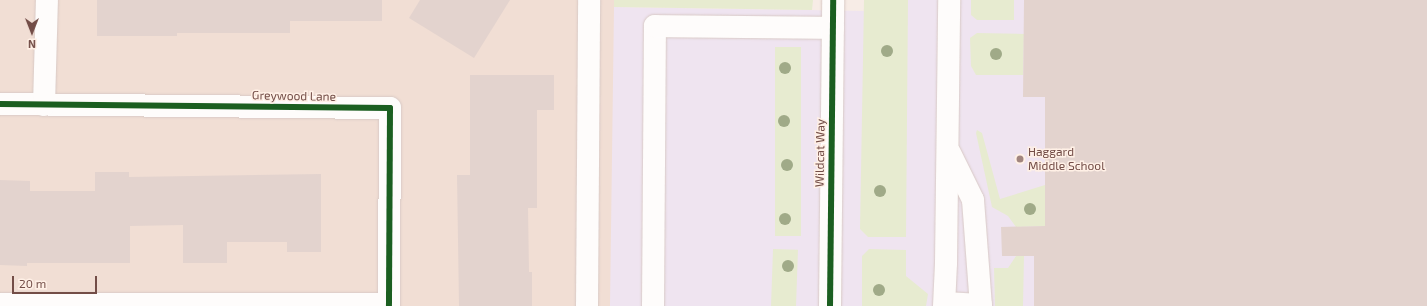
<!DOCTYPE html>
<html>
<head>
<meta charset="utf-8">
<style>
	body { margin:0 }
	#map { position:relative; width:1427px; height:306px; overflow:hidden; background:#f7ece6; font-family:"Exo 2",sans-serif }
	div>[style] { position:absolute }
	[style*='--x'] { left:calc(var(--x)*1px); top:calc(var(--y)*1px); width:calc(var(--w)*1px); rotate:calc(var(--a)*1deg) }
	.residential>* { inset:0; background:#f1ded4; transform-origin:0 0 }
	.education>* { inset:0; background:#efe4f0 }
	.green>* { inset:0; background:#e7ebd0; transform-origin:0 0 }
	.building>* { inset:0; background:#e3d3ce }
	.roads { filter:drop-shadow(0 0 1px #d8c9c5) drop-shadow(0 0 1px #d8c9c5) }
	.minor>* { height:22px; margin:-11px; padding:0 11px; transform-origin:11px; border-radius:11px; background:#fefcfb }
	.cycleway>* { height:6px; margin:-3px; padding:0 3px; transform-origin:3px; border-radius:3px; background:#1b5e20 }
	.trees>* { width:12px; height:12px; margin:-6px; border-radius:50%; background:#a0aa88 }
	.dots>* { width:11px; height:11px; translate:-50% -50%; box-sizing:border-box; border:2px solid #fff0e6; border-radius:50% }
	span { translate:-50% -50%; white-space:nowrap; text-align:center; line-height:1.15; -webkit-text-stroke:3px #fff0e6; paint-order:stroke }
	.street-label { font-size:12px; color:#734d47 }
	.poi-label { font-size:12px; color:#734d47 }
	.left { translate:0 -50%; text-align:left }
	.north { position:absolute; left:12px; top:12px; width:40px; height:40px; -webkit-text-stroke:3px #fff0e6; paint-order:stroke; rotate:180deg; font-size:11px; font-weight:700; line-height:16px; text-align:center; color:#734d47 }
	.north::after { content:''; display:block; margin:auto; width:14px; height:18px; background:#734d47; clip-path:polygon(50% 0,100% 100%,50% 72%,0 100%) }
	.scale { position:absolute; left:12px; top:276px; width:85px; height:18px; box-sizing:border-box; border:2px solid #734d47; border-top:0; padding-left:5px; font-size:12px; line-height:14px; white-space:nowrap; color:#734d47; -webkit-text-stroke:3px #fff0e6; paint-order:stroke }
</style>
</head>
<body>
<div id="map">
	<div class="residential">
		<div style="left:0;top:0;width:614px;height:306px"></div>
	</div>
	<div class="education">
		<div style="clip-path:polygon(866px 0,1427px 0,1427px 306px,610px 306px,614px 7px,866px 11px)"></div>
	</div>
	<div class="green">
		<div style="clip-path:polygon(614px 0,813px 0,812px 10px,614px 7px)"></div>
		<div style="clip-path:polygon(864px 0,908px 0,906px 237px,868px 237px,860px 229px)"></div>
		<div style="clip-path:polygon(971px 0,1014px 0,1014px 20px,977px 20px,971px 15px)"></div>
		<div style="clip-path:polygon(977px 33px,1024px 34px,1023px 75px,976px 75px,971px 66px,970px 38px)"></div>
		<div style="left:775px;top:47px;width:26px;height:189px"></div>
		<div style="clip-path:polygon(977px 130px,982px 133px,1000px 199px,1045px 185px,1052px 226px,1016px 227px,1008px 216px,992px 207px,976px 133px)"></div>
		<div style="left:773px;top:249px;width:25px;height:57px;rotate:2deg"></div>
		<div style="clip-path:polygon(869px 249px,906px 250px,906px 276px,928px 294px,926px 306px,862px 306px,862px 256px)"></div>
		<div style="clip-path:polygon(1016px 256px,1024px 256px,1023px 306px,995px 306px,994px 268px,1008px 268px)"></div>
	</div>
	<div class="building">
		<div style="clip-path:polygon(97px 0,382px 0,382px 21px,290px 21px,290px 33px,177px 33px,177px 36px,97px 36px)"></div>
		<div style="clip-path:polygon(420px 0,510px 0,474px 58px,409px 18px)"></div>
		<div style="clip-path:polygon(1024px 0,1427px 0,1427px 306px,1034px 306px,1034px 256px,1002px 256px,1001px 227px,1045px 226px,1045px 97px,1023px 97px)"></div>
		<div style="clip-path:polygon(470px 75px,554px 75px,554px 110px,537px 110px,537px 208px,528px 208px,529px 272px,532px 272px,532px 306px,459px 306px,457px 175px,470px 175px)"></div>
		<div style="clip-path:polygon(95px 172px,129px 172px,129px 177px,321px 174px,321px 252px,287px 252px,287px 242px,227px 242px,227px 263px,183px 263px,183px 225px,130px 226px,130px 263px,27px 263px,27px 266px,0 265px,0 180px,30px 181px,30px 191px,95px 191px)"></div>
	</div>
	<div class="roads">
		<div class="minor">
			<div style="--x:0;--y:104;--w:390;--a:0.6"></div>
			<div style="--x:390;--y:108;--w:198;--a:90.3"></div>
			<div style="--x:44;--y:105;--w:105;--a:-88.4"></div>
			<div style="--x:950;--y:153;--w:52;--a:63.9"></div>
			<div style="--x:973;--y:200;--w:106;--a:85.7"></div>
			<div style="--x:945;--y:303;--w:36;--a:3"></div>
			<div style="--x:0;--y:304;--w:389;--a:0"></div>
			<div style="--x:587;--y:306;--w:306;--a:-89.6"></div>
			<div style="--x:653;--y:306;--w:280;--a:-89.6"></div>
			<div style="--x:655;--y:26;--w:178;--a:0.6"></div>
			<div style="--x:830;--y:306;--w:306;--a:-89.4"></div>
			<div style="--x:944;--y:306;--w:43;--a:-87.3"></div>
			<div style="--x:946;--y:263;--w:263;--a:-89.3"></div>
		</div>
	</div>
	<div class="cycleway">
		<div style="--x:0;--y:104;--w:390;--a:0.6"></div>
		<div style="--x:390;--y:108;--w:198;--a:90.3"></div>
		<div style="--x:830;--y:306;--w:306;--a:-89.4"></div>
	</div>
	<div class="trees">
		<div style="left:887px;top:51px"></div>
		<div style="left:996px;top:54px"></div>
		<div style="left:785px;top:68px"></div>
		<div style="left:784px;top:121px"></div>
		<div style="left:787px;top:165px"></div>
		<div style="left:880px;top:191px"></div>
		<div style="left:1030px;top:209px"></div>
		<div style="left:785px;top:219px"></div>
		<div style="left:788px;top:266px"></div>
		<div style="left:879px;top:290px"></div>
	</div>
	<div class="dots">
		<div style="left:1020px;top:159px;background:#a1857f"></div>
	</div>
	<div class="street-label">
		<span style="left:294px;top:96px;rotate:1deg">Greywood Lane</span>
		<span style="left:820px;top:153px;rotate:-89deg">Wildcat Way</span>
	</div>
	<div class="poi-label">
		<span class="left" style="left:1028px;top:159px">Haggard<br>Middle School</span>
	</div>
	<div class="north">N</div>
	<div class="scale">20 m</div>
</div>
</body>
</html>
